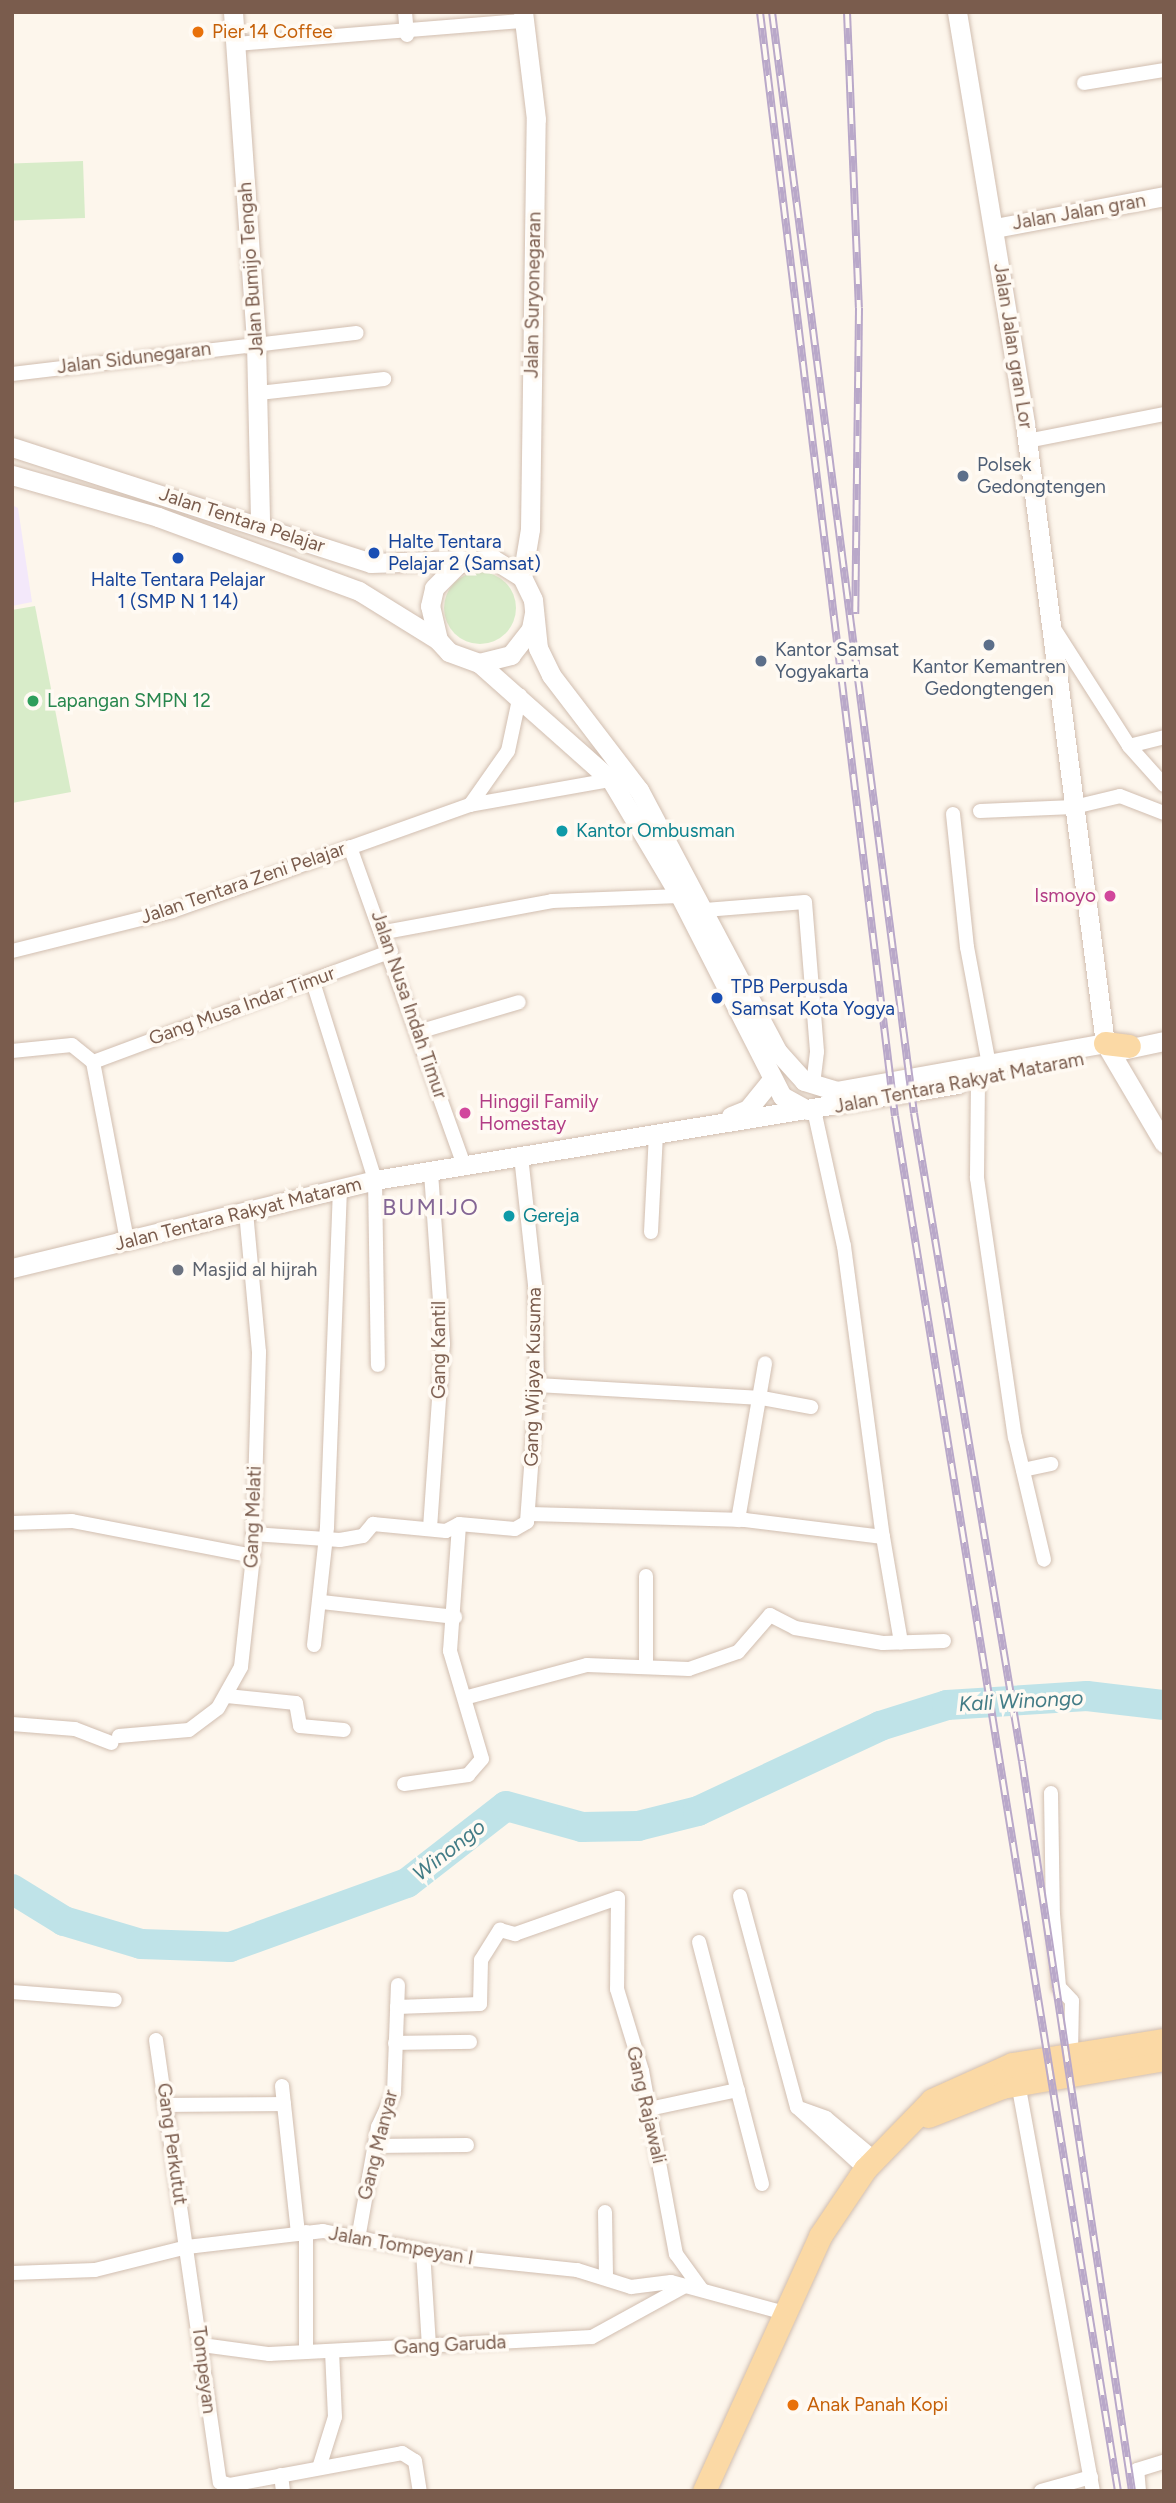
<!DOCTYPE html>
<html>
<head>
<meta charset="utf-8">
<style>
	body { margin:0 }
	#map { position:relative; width:1176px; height:2503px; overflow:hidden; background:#fdf6ec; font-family:Figtree,sans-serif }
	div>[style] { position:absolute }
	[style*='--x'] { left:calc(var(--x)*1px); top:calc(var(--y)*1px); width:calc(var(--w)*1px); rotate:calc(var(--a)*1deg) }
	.education>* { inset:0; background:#f3e8fa }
	.green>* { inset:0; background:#d8ecc9; transform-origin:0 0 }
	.round { border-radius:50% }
	.river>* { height:30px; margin:-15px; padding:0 15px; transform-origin:15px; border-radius:15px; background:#bfe3e8 }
	.roads { filter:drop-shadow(0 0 2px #d1beb0) drop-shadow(0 0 2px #d1beb0) }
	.street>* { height:14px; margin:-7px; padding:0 7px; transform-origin:7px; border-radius:7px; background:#fff }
	.secondary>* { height:19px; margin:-9.5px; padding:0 9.5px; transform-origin:9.5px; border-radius:9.5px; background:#fff }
	.primary>* { height:23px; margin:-11.5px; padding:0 11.5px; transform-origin:11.5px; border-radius:11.5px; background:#fbd9a5 }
	.rail>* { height:8px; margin-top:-4px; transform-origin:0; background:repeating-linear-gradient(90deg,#fffaf3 0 16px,#b9a8c9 0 32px); box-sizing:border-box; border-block:2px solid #b9a8c9 }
	.dots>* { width:19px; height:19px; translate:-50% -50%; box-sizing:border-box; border:4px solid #fffaf3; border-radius:50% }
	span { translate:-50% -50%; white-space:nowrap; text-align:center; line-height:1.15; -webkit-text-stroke:7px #fffaf3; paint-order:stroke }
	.food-label { font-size:19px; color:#c56008 }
	.left { translate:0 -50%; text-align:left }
	.street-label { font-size:19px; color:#7a5c4d }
	.service-label { font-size:19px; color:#4e5e75 }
	.transit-label { font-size:19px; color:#164399 }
	.leisure-label { font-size:19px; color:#27864d }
	.culture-label { font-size:19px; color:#0d838f }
	.hotel-label { font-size:19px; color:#b23c85 }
	.right { translate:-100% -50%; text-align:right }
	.worship-label { font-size:19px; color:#5b616d }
	.water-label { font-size:21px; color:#437c86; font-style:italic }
	.quarter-label { font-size:23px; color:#846695; letter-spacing:2px }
	.frame { position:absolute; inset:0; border:14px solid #7a5c4d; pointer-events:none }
</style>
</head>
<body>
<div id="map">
	<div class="education">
		<div style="clip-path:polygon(12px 505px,18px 508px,32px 602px,12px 606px)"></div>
	</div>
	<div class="green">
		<div style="left:83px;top:161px;width:57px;height:71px;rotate:88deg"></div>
		<div class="round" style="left:444px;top:572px;width:72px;height:72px"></div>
		<div style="clip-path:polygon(35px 606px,71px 792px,12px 803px,12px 610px)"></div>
	</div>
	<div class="river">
		<div style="--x:12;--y:1889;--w:61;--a:31.6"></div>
		<div style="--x:64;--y:1921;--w:80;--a:16.6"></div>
		<div style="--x:141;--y:1944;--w:89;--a:1.9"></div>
		<div style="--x:230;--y:1947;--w:188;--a:-19.9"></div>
		<div style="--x:407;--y:1883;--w:125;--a:-37.9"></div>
		<div style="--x:506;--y:1806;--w:79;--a:15.4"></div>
		<div style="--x:582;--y:1827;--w:56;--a:-1"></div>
		<div style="--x:638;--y:1826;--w:62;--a:-14"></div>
		<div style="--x:698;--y:1811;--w:201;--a:-25"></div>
		<div style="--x:880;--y:1726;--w:70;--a:-17.4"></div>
		<div style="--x:947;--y:1705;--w:140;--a:-3.7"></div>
		<div style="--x:1087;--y:1696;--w:78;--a:6.7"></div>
	</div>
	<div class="roads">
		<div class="street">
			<div style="--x:405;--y:12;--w:23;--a:85"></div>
			<div style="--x:236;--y:44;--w:289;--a:-4.6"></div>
			<div style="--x:1084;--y:83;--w:81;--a:-9.2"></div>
			<div style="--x:12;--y:374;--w:347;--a:-6.8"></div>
			<div style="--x:259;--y:393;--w:126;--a:-6.4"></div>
			<div style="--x:1027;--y:441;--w:140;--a:-11.1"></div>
			<div style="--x:1053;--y:627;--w:141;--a:57.4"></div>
			<div style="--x:1129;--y:746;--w:52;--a:48.1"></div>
			<div style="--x:1129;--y:746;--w:36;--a:-14"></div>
			<div style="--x:470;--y:805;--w:66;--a:-54.9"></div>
			<div style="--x:508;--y:751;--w:57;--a:-77.9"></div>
			<div style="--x:980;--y:811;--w:94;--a:-2.4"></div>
			<div style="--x:1074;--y:807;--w:47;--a:-13.4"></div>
			<div style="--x:1120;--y:796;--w:47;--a:21.1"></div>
			<div style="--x:953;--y:814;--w:134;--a:84"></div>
			<div style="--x:967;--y:947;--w:120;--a:79.4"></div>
			<div style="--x:350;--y:847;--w:338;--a:70.3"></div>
			<div style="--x:705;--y:910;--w:100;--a:-4.6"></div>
			<div style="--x:805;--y:902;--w:150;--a:85.4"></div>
			<div style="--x:817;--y:1052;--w:34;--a:97"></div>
			<div style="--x:385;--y:932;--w:170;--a:-10.5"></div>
			<div style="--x:552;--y:901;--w:128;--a:-2.2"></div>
			<div style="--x:12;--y:951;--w:165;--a:-14"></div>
			<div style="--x:172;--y:911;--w:316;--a:-19.6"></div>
			<div style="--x:470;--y:805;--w:143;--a:-10.1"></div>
			<div style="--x:313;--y:982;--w:207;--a:72.6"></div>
			<div style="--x:375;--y:1180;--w:185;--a:89.1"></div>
			<div style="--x:418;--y:1032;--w:105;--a:-16.5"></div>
			<div style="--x:12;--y:1051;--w:60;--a:-5.7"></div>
			<div style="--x:72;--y:1045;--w:27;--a:39"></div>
			<div style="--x:93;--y:1062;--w:182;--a:79.2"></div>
			<div style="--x:93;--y:1062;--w:318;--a:-20.4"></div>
			<div style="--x:978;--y:1080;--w:98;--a:90.6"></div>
			<div style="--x:977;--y:1178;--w:262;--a:81.7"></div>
			<div style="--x:1015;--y:1437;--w:126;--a:76.7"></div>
			<div style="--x:814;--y:1110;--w:139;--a:77.6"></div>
			<div style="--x:844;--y:1246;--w:294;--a:82.4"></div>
			<div style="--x:651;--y:1232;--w:99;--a:-87.1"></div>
			<div style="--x:537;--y:1385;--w:225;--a:3.3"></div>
			<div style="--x:762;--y:1398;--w:50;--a:10.4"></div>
			<div style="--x:1023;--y:1470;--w:29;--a:-12"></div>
			<div style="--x:530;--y:1514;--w:215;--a:1.6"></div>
			<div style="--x:745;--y:1520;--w:139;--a:7"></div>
			<div style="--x:883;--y:1537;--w:107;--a:80.3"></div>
			<div style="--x:738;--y:1520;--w:159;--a:-80.2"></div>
			<div style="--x:12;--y:1523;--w:60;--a:-1.9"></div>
			<div style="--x:72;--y:1521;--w:184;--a:10.9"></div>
			<div style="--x:430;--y:1528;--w:184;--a:-86"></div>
			<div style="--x:443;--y:1344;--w:173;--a:-94"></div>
			<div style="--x:253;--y:1534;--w:87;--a:3.9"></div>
			<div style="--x:340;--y:1540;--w:23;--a:-10"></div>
			<div style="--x:363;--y:1536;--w:16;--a:-50"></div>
			<div style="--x:373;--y:1524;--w:73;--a:5.5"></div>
			<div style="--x:446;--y:1531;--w:15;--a:-28"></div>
			<div style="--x:459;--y:1524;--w:56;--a:5.1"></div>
			<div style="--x:515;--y:1529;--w:14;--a:-30"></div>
			<div style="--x:527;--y:1522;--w:137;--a:-85.8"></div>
			<div style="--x:537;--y:1385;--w:100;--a:-91.1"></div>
			<div style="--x:535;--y:1285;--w:129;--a:-96.2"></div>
			<div style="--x:646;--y:1576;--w:91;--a:90"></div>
			<div style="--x:322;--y:1602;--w:134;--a:6.4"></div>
			<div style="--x:314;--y:1645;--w:119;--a:-83.7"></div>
			<div style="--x:327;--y:1527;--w:337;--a:-87.8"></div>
			<div style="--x:227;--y:1696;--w:69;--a:5.8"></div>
			<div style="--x:296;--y:1703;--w:23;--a:80"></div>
			<div style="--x:300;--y:1726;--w:44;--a:5.2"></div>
			<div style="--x:468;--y:1697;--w:123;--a:-15.1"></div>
			<div style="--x:587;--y:1665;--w:102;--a:2.2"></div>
			<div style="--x:689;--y:1669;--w:52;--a:-19.1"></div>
			<div style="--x:738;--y:1652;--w:49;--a:-49.1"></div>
			<div style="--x:770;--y:1615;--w:28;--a:27"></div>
			<div style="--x:795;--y:1628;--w:89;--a:9.7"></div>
			<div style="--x:883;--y:1643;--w:61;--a:-1.9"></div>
			<div style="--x:12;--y:1724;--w:63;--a:4.5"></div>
			<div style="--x:75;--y:1729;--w:39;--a:21"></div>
			<div style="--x:119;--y:1736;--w:70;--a:-4.9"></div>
			<div style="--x:189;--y:1730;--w:36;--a:-37"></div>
			<div style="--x:218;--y:1708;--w:47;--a:-60.7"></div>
			<div style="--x:241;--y:1667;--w:112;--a:-83.8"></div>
			<div style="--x:253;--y:1556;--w:204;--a:-88.3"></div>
			<div style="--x:259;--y:1352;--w:141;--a:-95.3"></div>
			<div style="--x:404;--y:1784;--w:65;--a:-8"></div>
			<div style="--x:468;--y:1775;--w:21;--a:-49"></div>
			<div style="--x:482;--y:1759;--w:113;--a:-106.5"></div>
			<div style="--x:450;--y:1651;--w:127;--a:-85.9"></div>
			<div style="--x:1051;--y:1793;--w:121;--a:89.1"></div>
			<div style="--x:1053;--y:1914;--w:73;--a:85.3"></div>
			<div style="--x:1059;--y:1987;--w:19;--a:47"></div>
			<div style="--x:1072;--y:2001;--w:53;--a:91.1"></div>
			<div style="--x:740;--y:1896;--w:219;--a:74.9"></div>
			<div style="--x:797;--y:2107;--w:92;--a:42.4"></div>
			<div style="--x:699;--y:1942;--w:250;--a:75.4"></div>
			<div style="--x:12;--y:1992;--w:103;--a:4.4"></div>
			<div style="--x:397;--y:2007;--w:83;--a:-2.1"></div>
			<div style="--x:480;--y:2004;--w:44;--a:-88.7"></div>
			<div style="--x:481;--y:1960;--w:36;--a:-58"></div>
			<div style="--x:500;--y:1930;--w:16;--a:15"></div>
			<div style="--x:515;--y:1934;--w:109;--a:-19.3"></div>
			<div style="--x:618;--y:1898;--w:91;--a:90.6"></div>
			<div style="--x:617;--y:1989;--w:86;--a:73"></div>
			<div style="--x:642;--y:2071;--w:186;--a:79.5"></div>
			<div style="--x:676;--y:2254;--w:44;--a:54.2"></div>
			<div style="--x:156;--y:2040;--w:447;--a:81.8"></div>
			<div style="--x:220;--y:2482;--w:10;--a:17"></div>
			<div style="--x:230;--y:2485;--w:175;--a:-10.5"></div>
			<div style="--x:402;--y:2453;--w:15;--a:32"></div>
			<div style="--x:415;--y:2461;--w:30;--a:81"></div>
			<div style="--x:395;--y:2043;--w:75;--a:-0.8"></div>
			<div style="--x:1018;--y:2083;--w:415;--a:79.6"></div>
			<div style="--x:282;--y:2086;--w:148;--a:83.8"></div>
			<div style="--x:166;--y:2105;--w:118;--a:-0.5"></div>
			<div style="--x:799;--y:2108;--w:29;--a:20"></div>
			<div style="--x:826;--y:2118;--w:62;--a:39.8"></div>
			<div style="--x:649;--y:2109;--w:91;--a:-12.1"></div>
			<div style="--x:374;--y:2146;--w:93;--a:-0.6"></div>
			<div style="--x:605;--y:2212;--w:65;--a:89.1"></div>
			<div style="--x:306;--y:2232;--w:120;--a:90"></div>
			<div style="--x:358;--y:2239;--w:114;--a:-79.9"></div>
			<div style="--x:378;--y:2127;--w:38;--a:-65"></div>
			<div style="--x:394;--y:2093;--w:108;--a:-87.9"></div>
			<div style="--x:423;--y:2251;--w:96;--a:86.4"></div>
			<div style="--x:12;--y:2273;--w:83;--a:-2.1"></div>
			<div style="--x:95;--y:2270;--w:95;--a:-14"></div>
			<div style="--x:187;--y:2247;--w:137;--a:-6.7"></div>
			<div style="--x:323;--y:2231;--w:142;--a:11"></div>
			<div style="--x:462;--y:2258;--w:116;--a:6"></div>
			<div style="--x:577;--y:2270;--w:57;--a:17.5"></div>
			<div style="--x:631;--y:2287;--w:40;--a:-7.1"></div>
			<div style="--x:671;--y:2282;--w:117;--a:15.3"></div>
			<div style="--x:202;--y:2345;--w:68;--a:7.7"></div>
			<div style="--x:269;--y:2354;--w:323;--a:-3"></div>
			<div style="--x:592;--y:2337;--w:106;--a:-28.7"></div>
			<div style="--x:319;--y:2468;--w:53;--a:-72.6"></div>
			<div style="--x:335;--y:2417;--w:66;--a:-92.6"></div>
			<div style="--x:281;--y:2475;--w:16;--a:83"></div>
			<div style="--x:1041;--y:2491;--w:52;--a:-15.6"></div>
			<div style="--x:1139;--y:2491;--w:21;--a:-95"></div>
			<div style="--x:1137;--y:2470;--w:28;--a:-17"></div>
		</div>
		<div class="secondary">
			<div style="--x:233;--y:12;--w:332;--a:86"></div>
			<div style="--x:256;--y:343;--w:183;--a:88.7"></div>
			<div style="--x:957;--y:12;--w:418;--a:80.6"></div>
			<div style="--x:1025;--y:424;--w:624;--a:82.64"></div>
			<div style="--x:1105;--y:1043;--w:116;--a:59.5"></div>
			<div style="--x:995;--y:228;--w:172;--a:-10.7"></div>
			<div style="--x:12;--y:447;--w:377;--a:17.9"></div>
			<div style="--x:371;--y:563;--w:91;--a:-1.9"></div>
			<div style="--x:12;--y:475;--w:152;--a:16"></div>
			<div style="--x:158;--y:517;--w:214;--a:20.2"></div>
			<div style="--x:359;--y:591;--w:93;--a:31.8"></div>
			<div style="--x:522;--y:577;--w:49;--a:-80.5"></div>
			<div style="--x:530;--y:529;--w:410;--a:-89.2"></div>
			<div style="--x:536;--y:119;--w:108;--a:-96.9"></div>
			<div style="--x:534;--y:613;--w:16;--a:101"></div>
			<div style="--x:531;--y:629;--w:33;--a:128"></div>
			<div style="--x:511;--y:655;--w:33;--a:166"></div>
			<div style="--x:479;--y:663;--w:32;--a:-160"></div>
			<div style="--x:449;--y:652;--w:16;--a:-133"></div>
			<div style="--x:438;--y:640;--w:35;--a:-103"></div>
			<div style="--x:430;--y:606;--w:18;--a:-77"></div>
			<div style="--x:434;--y:588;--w:35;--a:-45"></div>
			<div style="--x:459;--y:563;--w:34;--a:-7"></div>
			<div style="--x:493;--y:559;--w:34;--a:32"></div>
			<div style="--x:522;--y:577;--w:25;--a:64"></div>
			<div style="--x:533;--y:600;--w:48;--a:84.1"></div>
			<div style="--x:538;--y:648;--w:30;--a:64"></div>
			<div style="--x:551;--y:675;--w:145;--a:52.6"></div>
			<div style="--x:639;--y:790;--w:297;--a:62.1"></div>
			<div style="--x:778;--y:1052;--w:39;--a:48"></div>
			<div style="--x:804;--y:1081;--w:34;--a:17"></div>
			<div style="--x:836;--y:1091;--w:273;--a:-10.1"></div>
			<div style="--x:479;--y:663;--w:176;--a:41.6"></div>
			<div style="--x:611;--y:780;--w:135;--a:59.3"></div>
			<div style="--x:680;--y:896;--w:225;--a:63"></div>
			<div style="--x:782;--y:1096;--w:29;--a:29"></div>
			<div style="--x:1117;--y:1051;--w:48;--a:-12"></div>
			<div style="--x:731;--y:1116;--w:18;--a:-22"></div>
			<div style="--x:748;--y:1109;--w:38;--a:-51"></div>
			<div style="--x:12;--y:1268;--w:374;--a:-13.6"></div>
			<div style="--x:375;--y:1180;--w:591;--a:-9.35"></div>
		</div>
		<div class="primary">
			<div style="--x:1105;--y:1043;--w:24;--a:7"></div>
			<div style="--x:928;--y:2116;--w:79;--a:-21.4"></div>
			<div style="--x:1002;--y:2087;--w:164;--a:-9.8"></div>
			<div style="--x:704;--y:2491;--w:280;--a:-65.5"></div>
			<div style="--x:820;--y:2236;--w:81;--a:-56.1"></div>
			<div style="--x:865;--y:2169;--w:96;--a:-45.8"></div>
			<div style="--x:932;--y:2100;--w:88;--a:-24.2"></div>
			<div style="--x:1012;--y:2064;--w:154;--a:-9"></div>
		</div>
	</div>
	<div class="rail">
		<div style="--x:760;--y:12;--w:1112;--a:83.03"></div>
		<div style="--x:895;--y:1116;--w:1393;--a:80.79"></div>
		<div style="--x:772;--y:12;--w:1110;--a:82.65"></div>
		<div style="--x:914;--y:1113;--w:657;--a:80.54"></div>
		<div style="--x:1022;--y:1761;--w:738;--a:81.43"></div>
		<div style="--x:847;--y:12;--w:296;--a:87.7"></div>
		<div style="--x:859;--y:308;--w:306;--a:90.7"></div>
	</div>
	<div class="dots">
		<div style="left:198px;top:32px;background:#e8710a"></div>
		<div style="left:963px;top:476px;background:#5c6f8a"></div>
		<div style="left:374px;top:553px;background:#1a4fb4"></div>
		<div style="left:178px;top:558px;background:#1a4fb4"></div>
		<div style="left:989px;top:645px;background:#5c6f8a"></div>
		<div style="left:761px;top:661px;background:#5c6f8a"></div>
		<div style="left:33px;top:701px;background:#2e9e5b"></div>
		<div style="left:562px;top:831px;background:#0f9aa8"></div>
		<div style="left:1110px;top:896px;background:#d1479c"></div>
		<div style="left:717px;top:998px;background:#1a4fb4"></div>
		<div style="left:465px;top:1113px;background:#d1479c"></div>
		<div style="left:509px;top:1216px;background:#0f9aa8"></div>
		<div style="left:178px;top:1270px;background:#6b7280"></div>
		<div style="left:793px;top:2405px;background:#e8710a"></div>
	</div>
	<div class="food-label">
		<span class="left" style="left:212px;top:32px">Pier 14 Coffee</span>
		<span class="left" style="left:807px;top:2405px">Anak Panah Kopi</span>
	</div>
	<div class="street-label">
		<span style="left:1079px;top:212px;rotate:-10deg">Jalan Jalan gran</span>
		<span style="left:251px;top:269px;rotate:-94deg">Jalan Bumijo Tengah</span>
		<span style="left:533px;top:295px;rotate:-89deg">Jalan Suryonegaran</span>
		<span style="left:1013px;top:346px;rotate:81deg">Jalan Jalan gran Lor</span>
		<span style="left:134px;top:358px;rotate:-7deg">Jalan Sidunegaran</span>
		<span style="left:242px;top:520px;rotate:18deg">Jalan Tentara Pelajar</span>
		<span style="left:243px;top:883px;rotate:-19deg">Jalan Tentara Zeni Pelajar</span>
		<span style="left:409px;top:1005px;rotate:71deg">Jalan Nusa Indah Timur</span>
		<span style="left:242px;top:1006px;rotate:-20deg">Gang Musa Indar Timur</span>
		<span style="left:959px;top:1083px;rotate:-11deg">Jalan Tentara Rakyat Mataram</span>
		<span style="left:238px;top:1214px;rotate:-14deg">Jalan Tentara Rakyat Mataram</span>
		<span style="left:439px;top:1350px;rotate:-90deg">Gang Kantil</span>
		<span style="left:533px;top:1377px;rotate:-89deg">Gang Wijaya Kusuma</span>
		<span style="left:253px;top:1517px;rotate:-88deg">Gang Melati</span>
		<span style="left:646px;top:2105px;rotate:77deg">Gang Rajawali</span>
		<span style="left:172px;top:2144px;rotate:82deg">Gang Perkutut</span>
		<span style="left:378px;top:2145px;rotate:-76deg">Gang Manyar</span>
		<span style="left:401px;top:2246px;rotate:10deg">Jalan Tompeyan I</span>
		<span style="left:450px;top:2345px;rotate:-3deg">Gang Garuda</span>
		<span style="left:204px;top:2370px;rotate:83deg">Tompeyan</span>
	</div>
	<div class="service-label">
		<span class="left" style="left:977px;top:476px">Polsek<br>Gedongtengen</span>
		<span class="left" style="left:775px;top:661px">Kantor Samsat<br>Yogyakarta</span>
		<span style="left:989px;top:678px">Kantor Kemantren<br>Gedongtengen</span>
	</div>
	<div class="transit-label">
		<span class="left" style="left:388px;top:553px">Halte Tentara<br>Pelajar 2 (Samsat)</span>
		<span style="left:178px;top:591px">Halte Tentara Pelajar<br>1 (SMP N 1 14)</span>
		<span class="left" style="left:731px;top:998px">TPB Perpusda<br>Samsat Kota Yogya</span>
	</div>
	<div class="leisure-label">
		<span class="left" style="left:47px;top:701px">Lapangan SMPN 12</span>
	</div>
	<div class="culture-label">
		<span class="left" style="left:576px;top:831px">Kantor Ombusman</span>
		<span class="left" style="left:523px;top:1216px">Gereja</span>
	</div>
	<div class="hotel-label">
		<span class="right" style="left:1096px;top:896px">Ismoyo</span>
		<span class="left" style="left:479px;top:1113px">Hinggil Family<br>Homestay</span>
	</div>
	<div class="worship-label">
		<span class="left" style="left:192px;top:1270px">Masjid al hijrah</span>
	</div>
	<div class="water-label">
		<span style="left:1021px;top:1701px;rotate:-3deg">Kali Winongo</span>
		<span style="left:449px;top:1850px;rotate:-38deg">Winongo</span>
	</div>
	<div class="quarter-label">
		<span style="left:431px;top:1207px">BUMIJO</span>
	</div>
	<div class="frame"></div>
</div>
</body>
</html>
